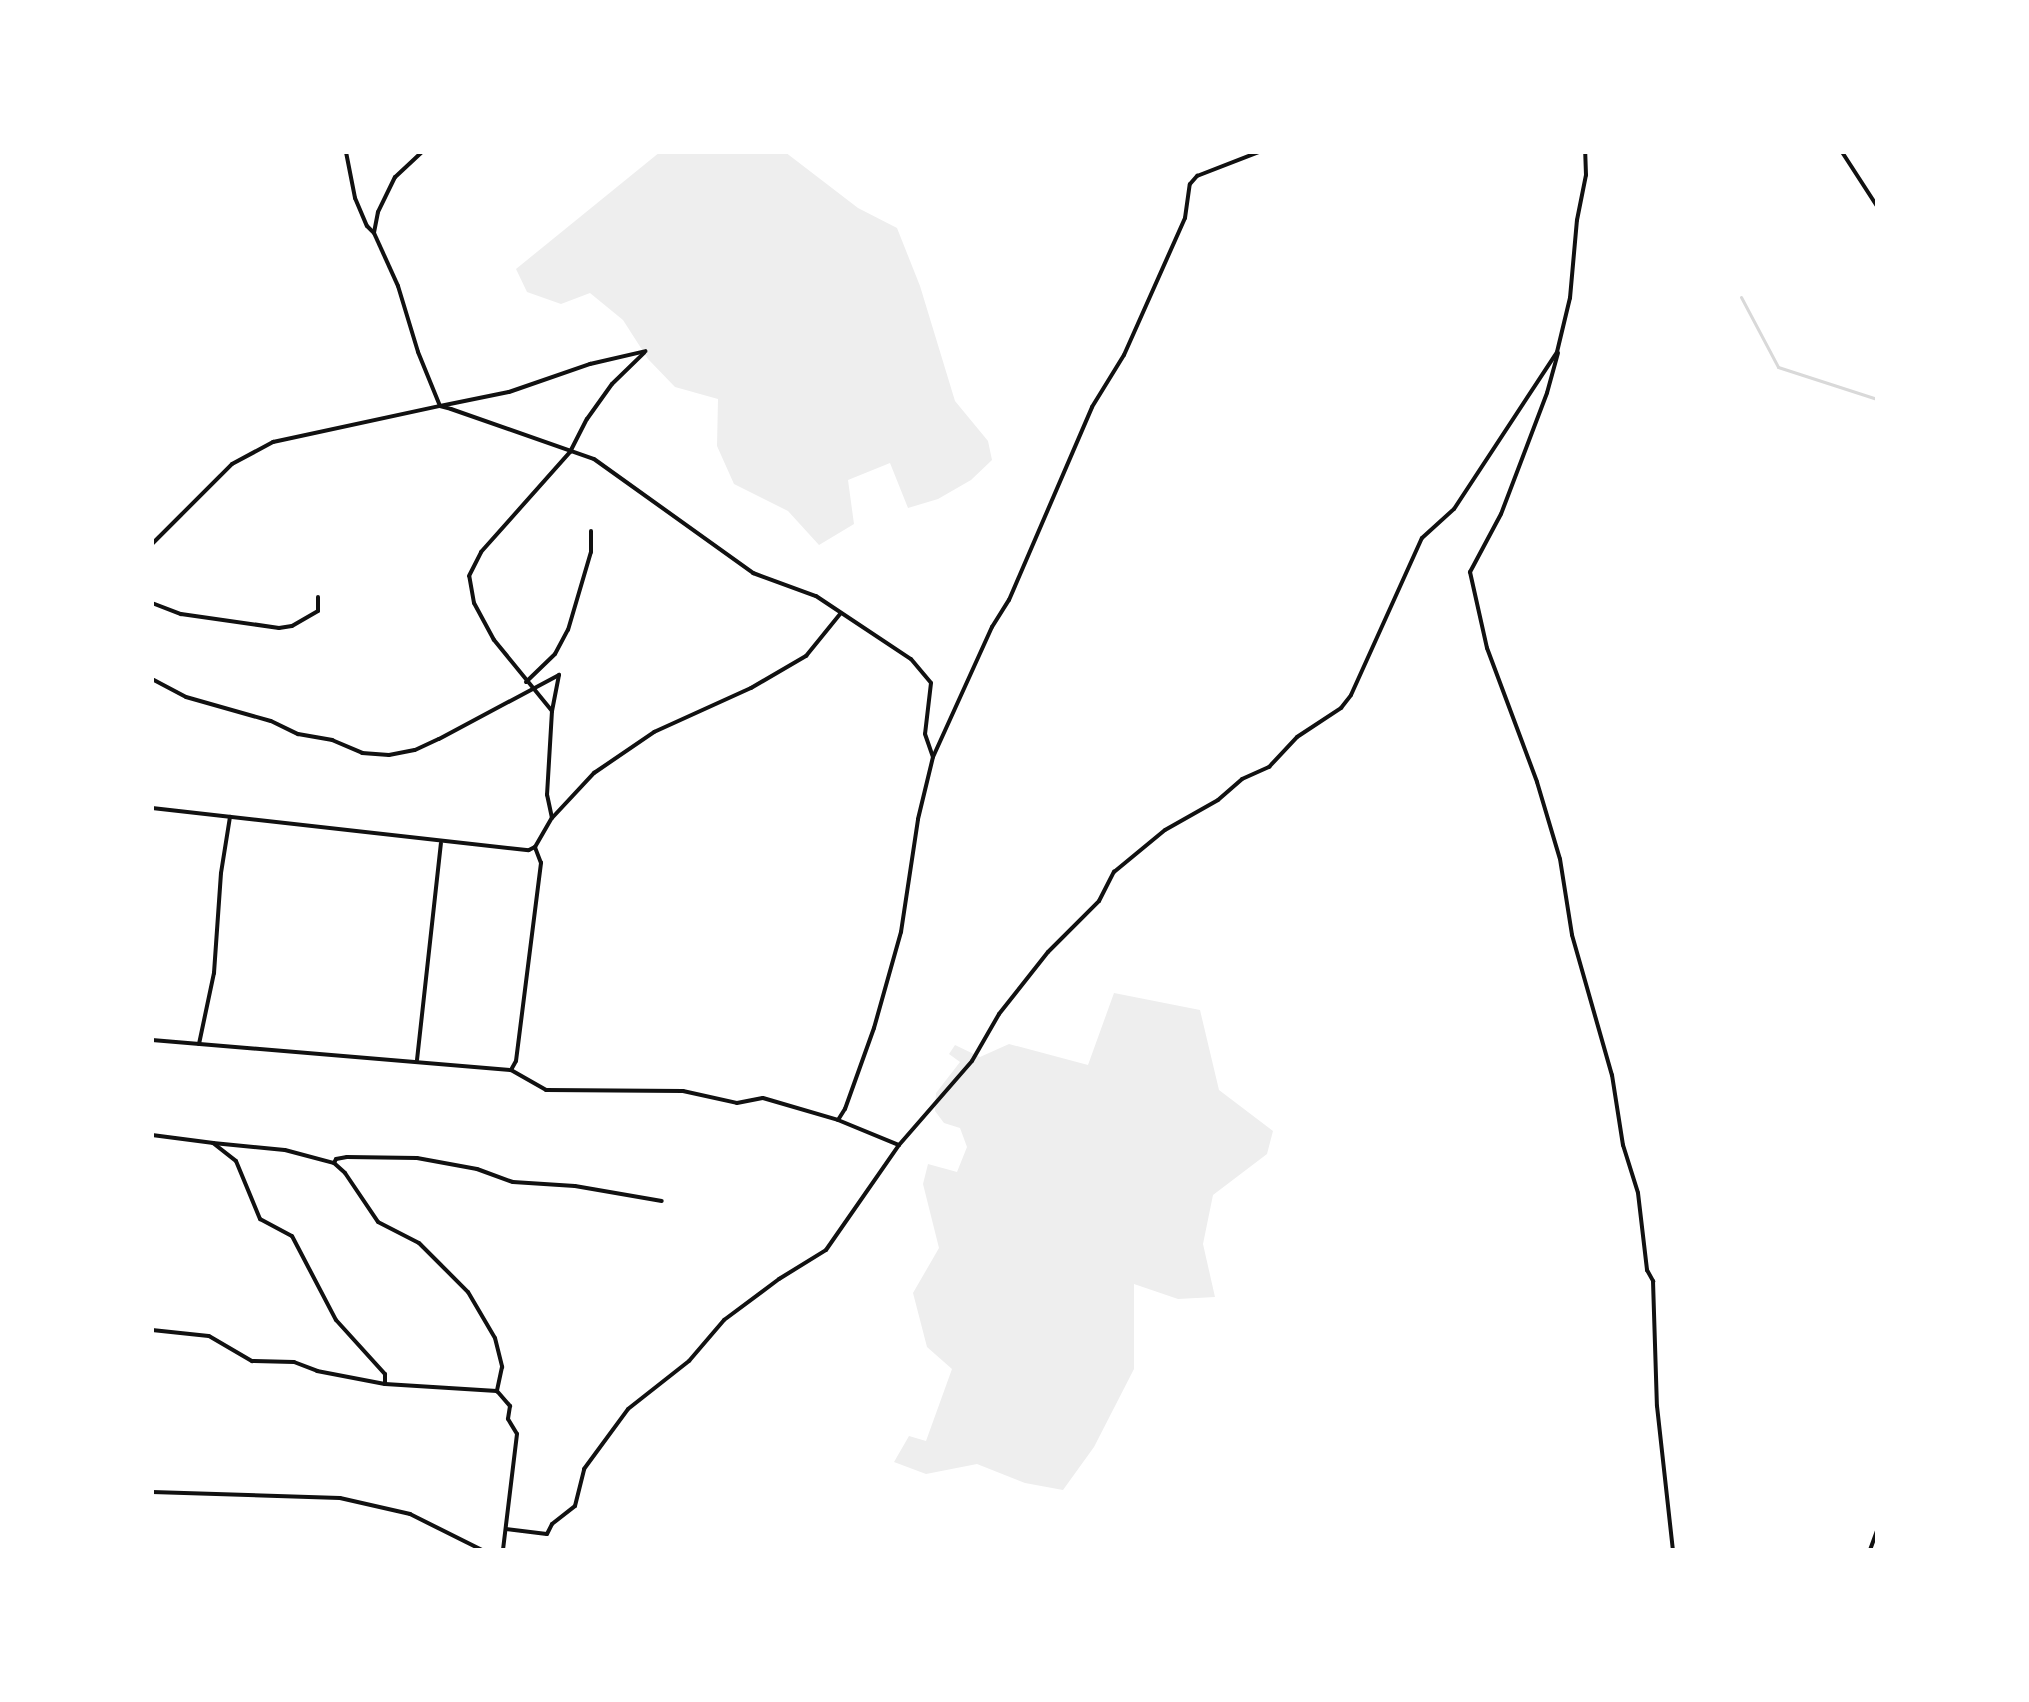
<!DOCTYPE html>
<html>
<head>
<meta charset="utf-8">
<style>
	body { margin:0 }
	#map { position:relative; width:2029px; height:1702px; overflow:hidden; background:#fff; font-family:"Playfair Display",serif }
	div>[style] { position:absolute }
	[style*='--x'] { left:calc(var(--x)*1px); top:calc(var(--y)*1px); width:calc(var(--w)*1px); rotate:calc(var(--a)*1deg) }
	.green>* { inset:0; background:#eee }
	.stream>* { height:3px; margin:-1.5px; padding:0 1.5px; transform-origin:1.5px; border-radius:1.5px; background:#d9d9d9 }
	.minor>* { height:4px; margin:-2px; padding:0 2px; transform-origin:2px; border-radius:2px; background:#111 }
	span { translate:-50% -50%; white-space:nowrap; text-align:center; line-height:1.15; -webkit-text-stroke:7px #fff; paint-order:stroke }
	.frame { position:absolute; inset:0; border:154px solid #fff; pointer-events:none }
</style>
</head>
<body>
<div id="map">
	<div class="green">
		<div style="clip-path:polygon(660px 152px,785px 152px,858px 208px,897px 228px,920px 286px,955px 401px,988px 441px,992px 460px,971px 480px,938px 499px,908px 508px,890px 463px,848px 480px,854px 524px,819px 545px,788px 511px,734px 484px,717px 446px,718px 399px,675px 387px,648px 359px,623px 320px,590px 293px,561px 304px,527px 292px,516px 269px)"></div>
		<div style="clip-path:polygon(1114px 993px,1200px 1010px,1219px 1090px,1273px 1131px,1267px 1154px,1213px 1195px,1203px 1244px,1215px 1297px,1178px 1299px,1134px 1284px,1134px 1369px,1094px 1447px,1063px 1490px,1025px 1483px,977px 1464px,926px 1474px,894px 1462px,909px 1436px,926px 1441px,952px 1369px,927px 1347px,913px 1293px,939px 1248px,923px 1184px,928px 1164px,957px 1172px,967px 1147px,960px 1128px,944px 1123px,935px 1111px,936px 1093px,960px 1062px,949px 1054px,955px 1045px,980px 1057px,1009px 1044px,1088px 1065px)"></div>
	</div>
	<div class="stream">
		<div style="--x:1741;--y:297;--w:79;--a:62.1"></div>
		<div style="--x:1778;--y:367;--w:104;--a:17.9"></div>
	</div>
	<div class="minor">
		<div style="--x:346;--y:152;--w:47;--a:78.9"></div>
		<div style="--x:355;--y:198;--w:30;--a:67"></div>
		<div style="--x:367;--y:226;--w:10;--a:45"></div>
		<div style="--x:422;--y:152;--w:37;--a:137"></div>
		<div style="--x:395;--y:177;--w:39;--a:116"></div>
		<div style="--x:378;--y:212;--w:21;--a:101"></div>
		<div style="--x:374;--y:233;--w:58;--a:65.6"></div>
		<div style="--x:398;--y:286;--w:69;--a:73.1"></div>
		<div style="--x:418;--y:352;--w:58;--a:67.8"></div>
		<div style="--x:440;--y:406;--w:70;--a:-11.5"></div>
		<div style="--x:509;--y:392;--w:86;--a:-19.1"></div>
		<div style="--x:590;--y:364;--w:57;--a:-13.1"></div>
		<div style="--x:1842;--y:152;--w:64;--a:57.1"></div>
		<div style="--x:1558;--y:353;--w:41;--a:105.4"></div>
		<div style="--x:1547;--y:393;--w:129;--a:110.8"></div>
		<div style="--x:1501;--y:514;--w:66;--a:118.1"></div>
		<div style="--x:1470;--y:572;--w:78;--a:77.4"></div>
		<div style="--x:1487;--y:648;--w:143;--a:69.5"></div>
		<div style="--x:1537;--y:782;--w:80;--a:73.4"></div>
		<div style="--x:1560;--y:859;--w:77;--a:81"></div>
		<div style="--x:1572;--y:935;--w:146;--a:74.1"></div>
		<div style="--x:1612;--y:1075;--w:71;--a:81.1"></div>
		<div style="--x:1623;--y:1145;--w:50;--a:72.6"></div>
		<div style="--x:1638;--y:1193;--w:78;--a:83.3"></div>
		<div style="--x:1647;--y:1270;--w:13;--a:61"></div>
		<div style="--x:1653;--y:1281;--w:125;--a:88.2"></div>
		<div style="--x:1657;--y:1406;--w:145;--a:83.7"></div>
		<div style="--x:152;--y:544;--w:113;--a:-45"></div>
		<div style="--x:232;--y:464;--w:47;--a:-28.2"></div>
		<div style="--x:273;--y:442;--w:171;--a:-12.2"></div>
		<div style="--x:440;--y:406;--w:11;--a:15"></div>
		<div style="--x:451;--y:409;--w:151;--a:19.3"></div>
		<div style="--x:594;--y:459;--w:196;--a:35.6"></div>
		<div style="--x:753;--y:573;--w:67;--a:20.1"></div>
		<div style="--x:816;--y:596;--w:114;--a:33.6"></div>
		<div style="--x:911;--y:659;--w:31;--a:50"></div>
		<div style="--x:931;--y:683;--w:51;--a:96.7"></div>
		<div style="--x:925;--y:734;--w:24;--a:71"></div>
		<div style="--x:152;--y:603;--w:31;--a:21"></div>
		<div style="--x:181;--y:614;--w:99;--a:8.1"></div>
		<div style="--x:279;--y:628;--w:13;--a:-9"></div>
		<div style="--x:292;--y:626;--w:30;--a:-30"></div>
		<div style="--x:318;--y:611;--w:14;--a:-90"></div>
		<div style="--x:152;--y:679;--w:38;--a:28"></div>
		<div style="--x:186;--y:697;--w:88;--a:15.8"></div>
		<div style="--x:271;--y:721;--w:30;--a:26"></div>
		<div style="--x:298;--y:734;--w:35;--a:10"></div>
		<div style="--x:332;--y:740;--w:33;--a:23"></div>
		<div style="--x:362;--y:753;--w:27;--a:4"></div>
		<div style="--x:389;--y:755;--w:26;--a:-11"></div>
		<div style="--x:415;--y:750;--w:26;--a:-25"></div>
		<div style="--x:439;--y:739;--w:136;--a:-28.1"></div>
		<div style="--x:526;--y:682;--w:40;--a:-44"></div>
		<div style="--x:555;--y:654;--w:27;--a:-62"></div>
		<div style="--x:568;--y:630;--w:81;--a:-73.6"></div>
		<div style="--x:591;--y:552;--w:21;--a:-90"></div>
		<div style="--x:552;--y:711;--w:92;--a:-129.2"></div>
		<div style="--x:494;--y:640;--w:42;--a:-118.4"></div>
		<div style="--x:474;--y:603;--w:27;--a:-100"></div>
		<div style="--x:469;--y:576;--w:27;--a:-63"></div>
		<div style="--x:481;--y:552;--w:134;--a:-48.3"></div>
		<div style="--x:570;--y:452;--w:37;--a:-63"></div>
		<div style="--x:587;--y:419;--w:43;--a:-54.5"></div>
		<div style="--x:612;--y:384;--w:45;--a:-44.1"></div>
		<div style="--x:152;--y:808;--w:379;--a:6.4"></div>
		<div style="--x:529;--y:850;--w:7;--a:-27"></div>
		<div style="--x:535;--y:847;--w:34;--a:-60"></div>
		<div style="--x:552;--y:818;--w:62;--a:-47"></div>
		<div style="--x:594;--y:773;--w:73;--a:-34.3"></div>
		<div style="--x:654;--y:732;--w:107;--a:-24.4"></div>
		<div style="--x:751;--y:688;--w:64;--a:-30.2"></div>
		<div style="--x:806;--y:656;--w:55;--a:-50.9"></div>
		<div style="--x:552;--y:818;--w:24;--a:-102"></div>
		<div style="--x:547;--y:795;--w:84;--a:-86.6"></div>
		<div style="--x:552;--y:711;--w:37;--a:-79"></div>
		<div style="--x:152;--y:1040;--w:360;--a:4.8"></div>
		<div style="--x:511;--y:1070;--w:40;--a:29.7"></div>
		<div style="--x:546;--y:1090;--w:137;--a:0.4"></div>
		<div style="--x:683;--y:1091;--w:55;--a:12.5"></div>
		<div style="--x:737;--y:1103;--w:26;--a:-11"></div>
		<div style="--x:763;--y:1098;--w:78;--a:16.3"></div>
		<div style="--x:838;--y:1120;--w:66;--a:22.3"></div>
		<div style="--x:199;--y:1044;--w:73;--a:-78.1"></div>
		<div style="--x:214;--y:973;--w:100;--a:-86"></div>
		<div style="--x:221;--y:873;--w:57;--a:-80.9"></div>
		<div style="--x:417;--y:1060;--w:218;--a:-83.7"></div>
		<div style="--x:511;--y:1070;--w:10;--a:-61"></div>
		<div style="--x:516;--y:1061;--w:200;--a:-82.8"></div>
		<div style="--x:541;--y:863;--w:17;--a:-111"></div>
		<div style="--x:838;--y:1120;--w:13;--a:-58"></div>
		<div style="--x:845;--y:1109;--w:86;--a:-70.3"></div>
		<div style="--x:874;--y:1028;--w:100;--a:-74.3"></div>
		<div style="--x:901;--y:932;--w:114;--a:-81.4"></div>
		<div style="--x:918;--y:819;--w:64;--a:-76.4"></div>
		<div style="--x:933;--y:757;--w:143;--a:-65.6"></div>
		<div style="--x:992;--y:627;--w:32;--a:-58"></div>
		<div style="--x:1009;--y:600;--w:210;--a:-66.7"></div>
		<div style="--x:1092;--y:407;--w:61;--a:-58.4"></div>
		<div style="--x:1124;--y:355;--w:150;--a:-66"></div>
		<div style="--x:1185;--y:218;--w:34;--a:-82"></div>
		<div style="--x:1190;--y:184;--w:11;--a:-49"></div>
		<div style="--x:1197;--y:176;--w:66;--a:-21.2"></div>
		<div style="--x:152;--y:1135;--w:62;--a:7.5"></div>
		<div style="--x:213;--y:1143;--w:29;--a:38"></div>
		<div style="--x:236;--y:1161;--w:63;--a:67.5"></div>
		<div style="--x:260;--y:1219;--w:36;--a:28"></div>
		<div style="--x:292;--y:1236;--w:95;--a:62.4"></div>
		<div style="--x:336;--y:1320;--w:73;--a:47.8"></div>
		<div style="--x:385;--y:1374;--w:10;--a:90"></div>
		<div style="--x:213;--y:1143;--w:72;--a:5.6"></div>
		<div style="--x:285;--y:1150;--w:51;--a:14.9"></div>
		<div style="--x:334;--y:1163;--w:15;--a:42"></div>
		<div style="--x:345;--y:1173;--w:59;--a:56"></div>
		<div style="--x:378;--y:1222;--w:46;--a:27.1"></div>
		<div style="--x:419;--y:1243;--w:69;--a:45"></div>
		<div style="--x:468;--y:1292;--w:53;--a:59.6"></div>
		<div style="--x:495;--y:1338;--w:30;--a:76"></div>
		<div style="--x:502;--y:1367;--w:25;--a:102"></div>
		<div style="--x:334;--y:1163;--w:4;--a:-63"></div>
		<div style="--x:336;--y:1159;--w:11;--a:-10"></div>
		<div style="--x:347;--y:1157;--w:70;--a:0.8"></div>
		<div style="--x:417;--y:1158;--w:61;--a:10.4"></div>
		<div style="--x:477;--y:1169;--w:38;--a:20"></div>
		<div style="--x:513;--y:1182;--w:62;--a:3.7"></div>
		<div style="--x:575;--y:1186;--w:88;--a:9.8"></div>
		<div style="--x:152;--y:1330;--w:57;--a:6"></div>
		<div style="--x:209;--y:1336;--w:50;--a:30.2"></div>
		<div style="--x:252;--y:1361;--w:42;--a:1.4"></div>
		<div style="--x:294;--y:1362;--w:25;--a:21"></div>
		<div style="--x:317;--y:1371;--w:69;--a:10.8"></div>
		<div style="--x:385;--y:1384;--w:112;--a:3.6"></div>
		<div style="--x:497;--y:1391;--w:20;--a:49"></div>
		<div style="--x:510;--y:1406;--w:13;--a:99"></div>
		<div style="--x:508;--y:1419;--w:17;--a:59"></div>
		<div style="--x:517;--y:1434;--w:117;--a:96.9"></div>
		<div style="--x:152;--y:1492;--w:188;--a:1.8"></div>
		<div style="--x:340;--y:1498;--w:72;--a:12.9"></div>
		<div style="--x:410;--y:1514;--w:80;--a:26.6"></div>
		<div style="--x:506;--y:1529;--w:41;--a:7"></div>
		<div style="--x:547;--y:1534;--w:11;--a:-63"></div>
		<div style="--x:552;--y:1524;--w:29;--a:-38"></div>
		<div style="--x:575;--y:1506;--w:38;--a:-76"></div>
		<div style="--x:584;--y:1469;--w:74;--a:-53.7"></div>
		<div style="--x:628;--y:1409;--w:78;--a:-38.2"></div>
		<div style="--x:689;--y:1361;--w:54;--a:-49.5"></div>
		<div style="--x:724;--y:1320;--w:69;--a:-36.7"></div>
		<div style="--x:779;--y:1279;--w:55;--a:-31.7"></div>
		<div style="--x:826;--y:1250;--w:128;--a:-55.2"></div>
		<div style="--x:899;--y:1145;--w:111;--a:-49"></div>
		<div style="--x:972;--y:1061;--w:54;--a:-60.1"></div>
		<div style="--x:999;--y:1014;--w:79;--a:-51.7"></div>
		<div style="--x:1048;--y:952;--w:72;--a:-45"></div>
		<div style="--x:1099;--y:901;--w:33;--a:-63"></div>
		<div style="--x:1114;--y:872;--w:66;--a:-39.5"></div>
		<div style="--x:1165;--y:830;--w:61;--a:-29.5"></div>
		<div style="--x:1218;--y:800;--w:32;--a:-41"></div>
		<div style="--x:1242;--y:779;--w:30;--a:-24"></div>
		<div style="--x:1269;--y:767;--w:41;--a:-47"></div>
		<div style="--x:1297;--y:737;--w:53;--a:-33.4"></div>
		<div style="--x:1341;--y:708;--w:16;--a:-52"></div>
		<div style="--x:1351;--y:695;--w:172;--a:-65.7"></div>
		<div style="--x:1422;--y:538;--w:43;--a:-42.2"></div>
		<div style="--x:1454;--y:509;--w:188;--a:-56.7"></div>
		<div style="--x:1557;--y:352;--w:56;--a:-76.5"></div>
		<div style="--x:1570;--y:298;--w:78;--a:-84.9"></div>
		<div style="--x:1577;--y:220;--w:46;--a:-78.7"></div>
		<div style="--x:1586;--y:175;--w:23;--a:-92"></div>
		<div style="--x:1870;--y:1550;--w:20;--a:-70"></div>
	</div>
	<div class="frame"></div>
</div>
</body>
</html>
